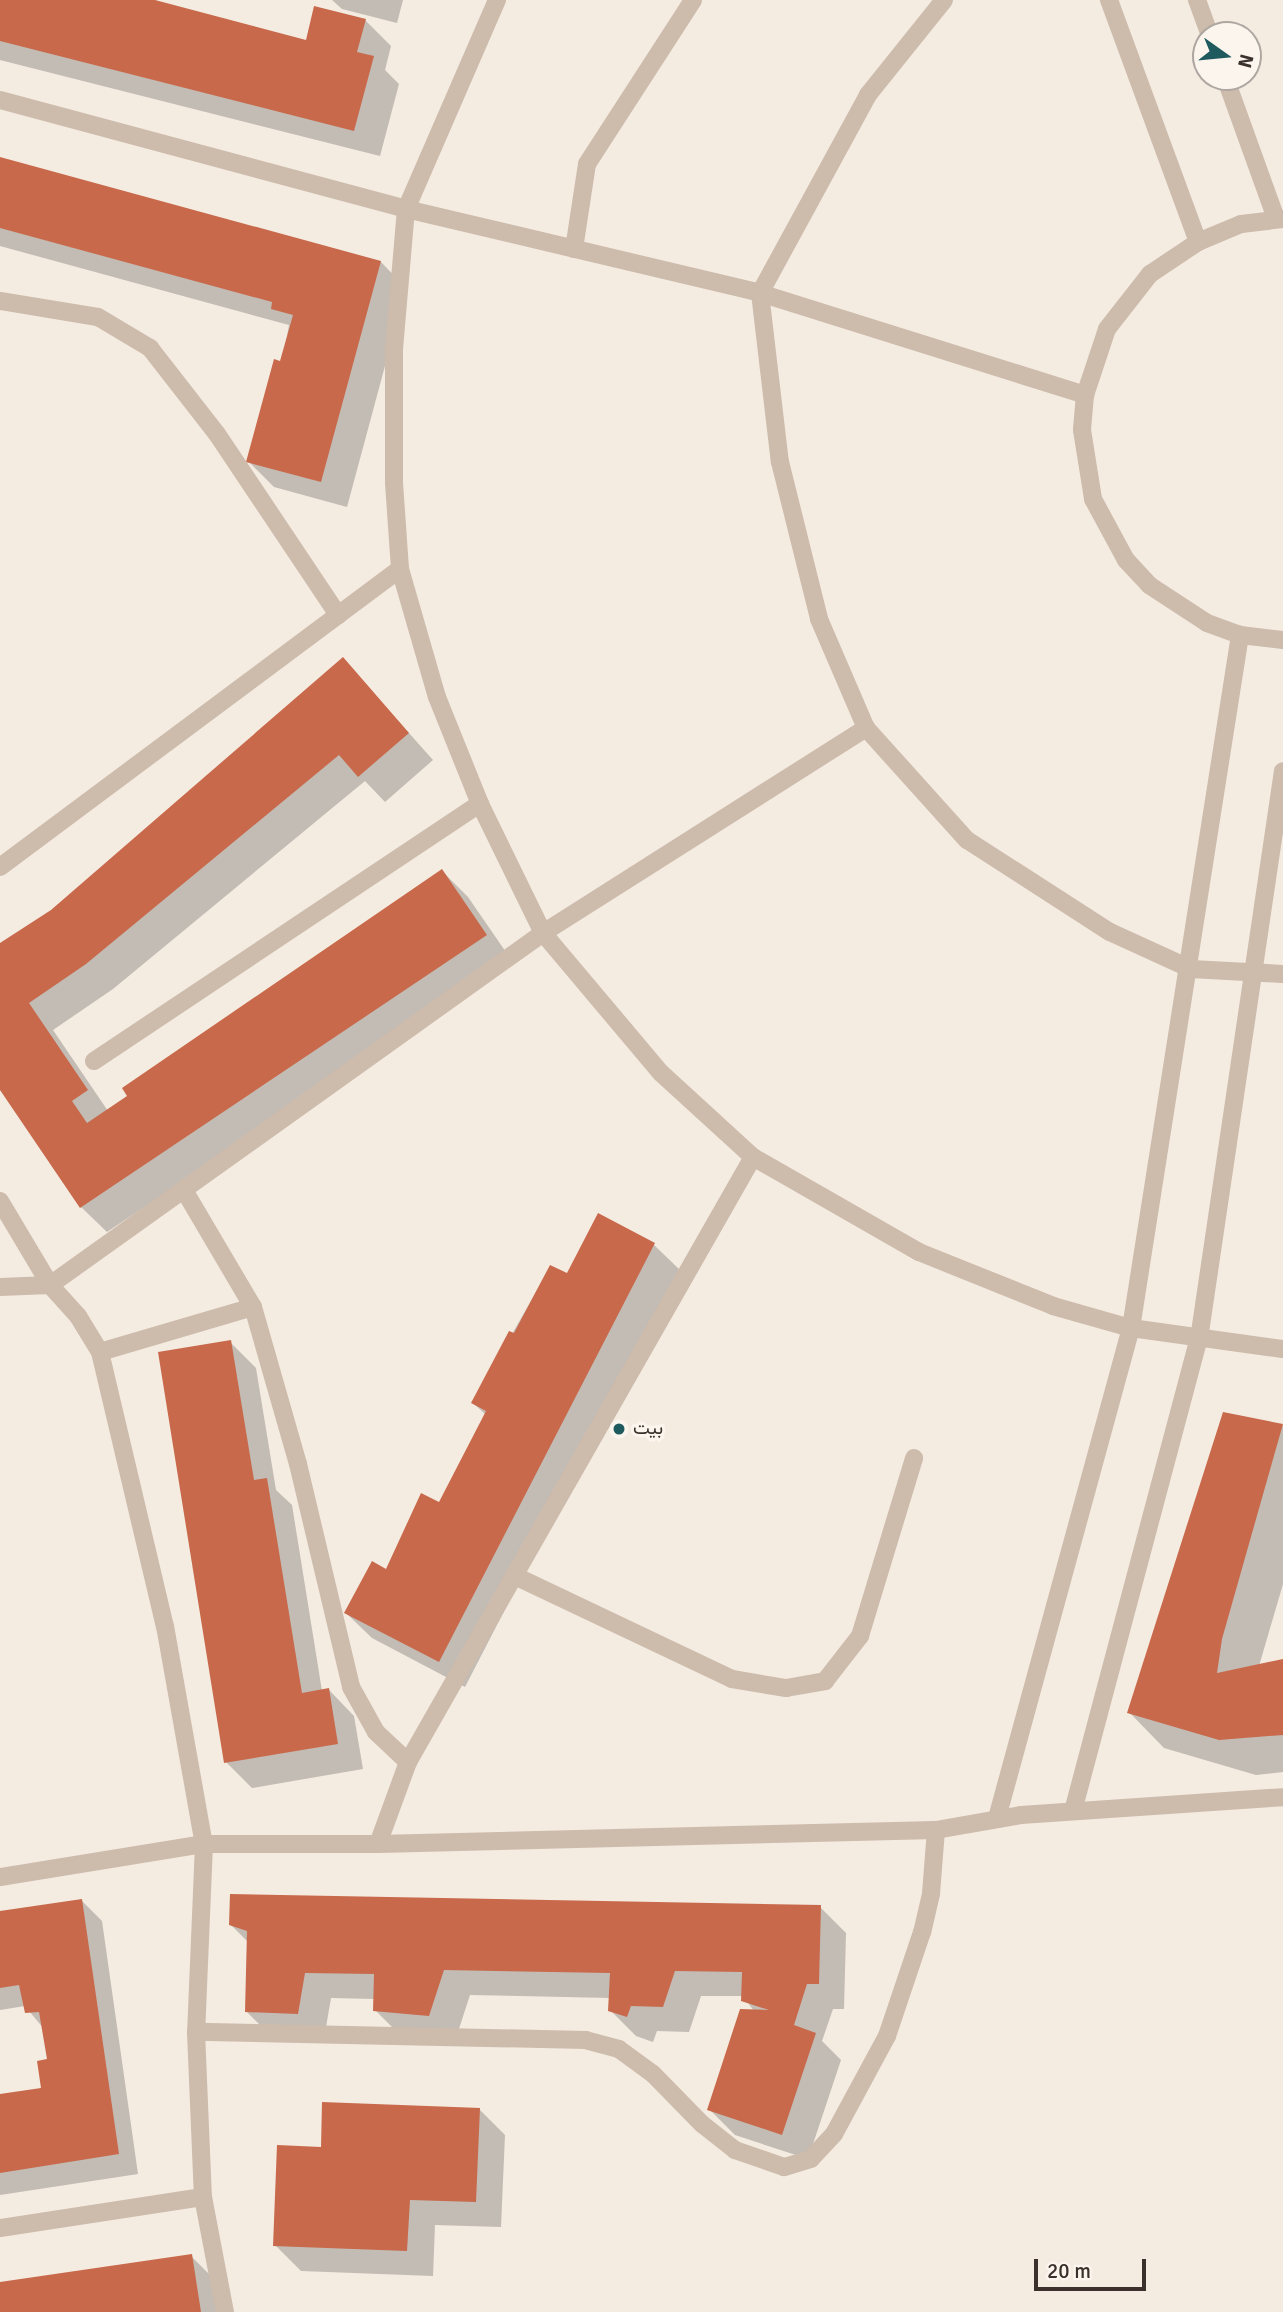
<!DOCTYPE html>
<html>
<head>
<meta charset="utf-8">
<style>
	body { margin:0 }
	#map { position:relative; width:1283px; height:2312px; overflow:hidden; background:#f4ebe1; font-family:Signika,Vazirmatn,sans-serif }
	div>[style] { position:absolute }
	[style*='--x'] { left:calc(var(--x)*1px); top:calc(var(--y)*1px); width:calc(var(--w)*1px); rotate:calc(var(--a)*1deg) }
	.shadow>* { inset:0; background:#0003 }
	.building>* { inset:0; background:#c8694b }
	.minor>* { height:18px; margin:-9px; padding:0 9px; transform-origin:9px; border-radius:9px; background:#cdbbac }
	.dots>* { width:19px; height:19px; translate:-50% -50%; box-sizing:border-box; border:4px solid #fbf5ee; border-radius:50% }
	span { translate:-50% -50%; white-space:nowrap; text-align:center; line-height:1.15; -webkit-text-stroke:6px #fbf5ee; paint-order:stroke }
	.poi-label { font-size:19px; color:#3b302b }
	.left { translate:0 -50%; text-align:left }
	.north { position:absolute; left:1192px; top:21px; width:70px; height:70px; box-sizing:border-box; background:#fbf5ee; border:2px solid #aea6a0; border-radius:50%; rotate:105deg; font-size:19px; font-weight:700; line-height:28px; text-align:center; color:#3b302b }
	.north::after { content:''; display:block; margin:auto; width:24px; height:32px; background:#1f5a5e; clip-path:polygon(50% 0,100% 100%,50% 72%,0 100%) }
	.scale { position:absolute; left:1034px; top:2259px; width:112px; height:32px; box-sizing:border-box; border:4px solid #3b302b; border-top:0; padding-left:9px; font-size:21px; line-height:24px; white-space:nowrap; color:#3b302b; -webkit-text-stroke:5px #fbf5ee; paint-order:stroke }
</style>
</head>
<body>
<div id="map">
	<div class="shadow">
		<div style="clip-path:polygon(0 0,141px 0,307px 42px,365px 20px,391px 46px,385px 70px,399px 84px,380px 156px,0 60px)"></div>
		<div style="clip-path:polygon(332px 0,403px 0,397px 23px,342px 9px)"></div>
		<div style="clip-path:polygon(0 159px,381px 262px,406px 288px,347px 507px,274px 487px,248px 461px,282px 363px,289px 325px,0 246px)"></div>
		<div style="clip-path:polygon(343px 659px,433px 760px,385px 802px,365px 781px,113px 989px,53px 1030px,108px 1111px,442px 871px,468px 897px,512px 961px,107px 1232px,81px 1207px,0 1087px,0 945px,52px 912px)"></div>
		<div style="clip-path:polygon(598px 1215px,654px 1245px,680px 1270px,465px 1687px,372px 1638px,346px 1613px,387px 1571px,440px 1505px,486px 1415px,473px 1403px,550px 1267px,568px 1275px)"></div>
		<div style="clip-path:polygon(230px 1342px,256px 1368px,276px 1490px,292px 1505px,322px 1691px,329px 1690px,354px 1716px,363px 1769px,252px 1788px,226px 1762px)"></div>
		<div style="clip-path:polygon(1225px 1414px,1283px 1426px,1283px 1584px,1259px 1666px,1283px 1660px,1283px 1772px,1256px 1775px,1164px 1748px,1129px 1712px)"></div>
		<div style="clip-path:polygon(82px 1901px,102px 1921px,138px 2174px,0 2195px,0 2096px,43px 2090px,49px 2061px,44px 2029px,25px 2006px,0 2010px,0 1913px)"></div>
		<div style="clip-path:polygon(820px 1907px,846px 1933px,844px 2009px,833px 2009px,822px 2041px,841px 2060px,808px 2159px,735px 2135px,709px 2109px,754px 2011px,743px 1996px,701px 1996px,689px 2032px,657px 2031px,653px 2042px,636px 2036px,610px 2010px,611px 1998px,470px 1995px,455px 2041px,401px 2036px,375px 2010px,375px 1999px,331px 1998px,324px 2039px,273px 2038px,247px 2012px,248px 1942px,231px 1925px)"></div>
		<div style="clip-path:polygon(479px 2109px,505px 2135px,501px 2227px,435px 2225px,433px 2276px,301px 2271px,275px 2245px,322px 2148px)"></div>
		<div style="clip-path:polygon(191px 2256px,211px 2276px,217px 2312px,0 2312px,0 2284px)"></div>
	</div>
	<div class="building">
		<div style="clip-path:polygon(0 0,155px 0,306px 40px,314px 6px,366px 19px,357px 52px,374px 56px,354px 131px,0 41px)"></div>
		<div style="clip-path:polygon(0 157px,381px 261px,321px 482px,246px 462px,274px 359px,280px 361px,293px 315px,271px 309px,272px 302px,0 228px)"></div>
		<div style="clip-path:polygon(343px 657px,409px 733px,358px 777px,339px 755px,86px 964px,29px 1003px,88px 1090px,72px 1101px,87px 1123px,127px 1096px,122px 1088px,442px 869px,487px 935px,80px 1208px,0 1090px,0 943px,51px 910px)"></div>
		<div style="clip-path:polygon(598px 1213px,655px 1243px,439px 1662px,344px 1613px,372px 1561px,386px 1569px,421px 1493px,439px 1502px,486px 1411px,471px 1403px,509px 1331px,514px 1333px,550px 1265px,567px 1273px)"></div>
		<div style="clip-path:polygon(231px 1340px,254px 1480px,267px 1478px,302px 1693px,329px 1688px,338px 1744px,224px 1763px,158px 1352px)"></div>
		<div style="clip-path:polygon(1223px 1412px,1283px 1424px,1222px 1639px,1217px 1673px,1283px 1659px,1283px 1735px,1219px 1740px,1127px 1713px)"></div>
		<div style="clip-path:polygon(230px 1894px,821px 1905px,819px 1984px,807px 1984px,794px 2025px,816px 2033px,782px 2135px,707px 2110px,740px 2009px,769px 2010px,741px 2001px,742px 1972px,675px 1971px,663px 2007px,631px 2006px,627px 2017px,608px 2011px,610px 1973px,444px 1970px,429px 2016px,373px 2011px,374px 1974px,305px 1973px,298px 2014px,245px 2012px,247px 1931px,229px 1925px)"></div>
		<div style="clip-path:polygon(82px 1899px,119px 2154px,0 2173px,0 2094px,41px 2088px,37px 2061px,47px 2059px,39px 2012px,25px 2013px,19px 1985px,0 1988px,0 1911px)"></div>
		<div style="clip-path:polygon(322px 2102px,480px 2108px,476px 2202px,410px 2200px,407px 2251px,273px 2246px,277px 2145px,321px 2147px)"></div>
		<div style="clip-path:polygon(192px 2254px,201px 2312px,0 2312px,0 2282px)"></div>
	</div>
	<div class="minor">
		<div style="--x:497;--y:0;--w:228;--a:113.5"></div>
		<div style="--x:406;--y:209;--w:140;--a:94.9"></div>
		<div style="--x:394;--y:348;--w:135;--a:90"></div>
		<div style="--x:394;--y:483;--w:86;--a:86"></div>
		<div style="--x:400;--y:569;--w:133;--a:73.9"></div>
		<div style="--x:437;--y:697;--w:115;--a:68.1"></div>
		<div style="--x:480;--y:804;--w:144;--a:64"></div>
		<div style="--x:543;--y:933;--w:183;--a:49.9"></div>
		<div style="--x:661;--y:1073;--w:125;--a:42.4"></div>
		<div style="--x:753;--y:1157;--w:191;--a:29.8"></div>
		<div style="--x:919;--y:1252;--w:144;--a:21.9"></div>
		<div style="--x:1053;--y:1306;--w:81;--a:15.8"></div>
		<div style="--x:1131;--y:1328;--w:153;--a:7.9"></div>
		<div style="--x:944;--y:0;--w:122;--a:128.7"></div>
		<div style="--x:868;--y:95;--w:226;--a:118.6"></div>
		<div style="--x:760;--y:293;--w:170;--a:83.3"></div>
		<div style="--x:780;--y:462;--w:162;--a:76"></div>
		<div style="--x:819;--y:619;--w:119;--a:66.7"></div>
		<div style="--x:866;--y:728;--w:151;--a:48"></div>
		<div style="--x:967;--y:840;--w:170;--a:32.8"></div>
		<div style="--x:1110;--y:932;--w:89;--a:24.6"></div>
		<div style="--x:1191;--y:969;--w:92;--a:3.1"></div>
		<div style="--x:1109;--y:0;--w:258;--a:69.8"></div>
		<div style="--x:1197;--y:0;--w:37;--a:70"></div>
		<div style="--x:1225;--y:77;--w:151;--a:70.2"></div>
		<div style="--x:0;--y:100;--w:420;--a:15"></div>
		<div style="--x:406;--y:209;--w:364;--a:13.3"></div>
		<div style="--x:760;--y:293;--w:341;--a:17.4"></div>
		<div style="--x:1283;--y:219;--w:42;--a:173.2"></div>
		<div style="--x:1241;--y:224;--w:47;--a:157.3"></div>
		<div style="--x:1198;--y:242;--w:58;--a:146.3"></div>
		<div style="--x:1150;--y:274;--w:70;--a:128"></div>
		<div style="--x:1107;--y:329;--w:70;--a:108.4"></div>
		<div style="--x:1085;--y:395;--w:35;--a:95"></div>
		<div style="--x:1082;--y:430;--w:70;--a:80.9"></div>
		<div style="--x:1093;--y:499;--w:69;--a:61.6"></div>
		<div style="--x:1126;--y:560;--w:34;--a:47"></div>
		<div style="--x:1149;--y:585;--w:69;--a:33.2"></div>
		<div style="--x:1207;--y:623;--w:35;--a:20"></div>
		<div style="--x:1240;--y:635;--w:43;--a:6.6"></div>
		<div style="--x:574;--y:249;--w:86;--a:-81.3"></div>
		<div style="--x:587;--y:164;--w:195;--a:-57.1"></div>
		<div style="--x:0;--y:301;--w:99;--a:9.3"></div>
		<div style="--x:98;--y:317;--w:61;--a:30.8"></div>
		<div style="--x:150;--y:348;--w:109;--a:52.1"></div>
		<div style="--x:217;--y:434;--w:218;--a:56.2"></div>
		<div style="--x:0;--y:867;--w:499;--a:-36.7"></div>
		<div style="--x:94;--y:1061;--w:464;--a:-33.7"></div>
		<div style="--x:184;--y:1190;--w:136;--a:59.5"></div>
		<div style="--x:253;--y:1307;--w:163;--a:74"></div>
		<div style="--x:298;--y:1464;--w:229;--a:76.6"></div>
		<div style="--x:351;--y:1687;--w:51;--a:60.9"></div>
		<div style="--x:376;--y:1732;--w:44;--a:43.2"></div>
		<div style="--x:0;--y:1201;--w:98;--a:59.2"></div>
		<div style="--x:50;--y:1285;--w:42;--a:47.9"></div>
		<div style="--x:78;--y:1316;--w:42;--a:58.6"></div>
		<div style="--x:100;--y:1352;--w:282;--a:76.7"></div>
		<div style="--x:165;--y:1626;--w:221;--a:79.9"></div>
		<div style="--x:204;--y:1844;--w:188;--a:92.4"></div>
		<div style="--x:196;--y:2032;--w:165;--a:87.6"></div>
		<div style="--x:203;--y:2197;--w:117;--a:79.2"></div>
		<div style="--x:0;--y:1287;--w:50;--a:-2.3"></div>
		<div style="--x:50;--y:1285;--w:606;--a:-35.53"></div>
		<div style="--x:543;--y:933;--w:383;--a:-32.4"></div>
		<div style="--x:100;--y:1352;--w:159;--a:-16.4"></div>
		<div style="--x:515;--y:1576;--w:240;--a:25.4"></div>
		<div style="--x:732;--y:1679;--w:55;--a:9.5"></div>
		<div style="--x:786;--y:1688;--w:40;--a:-10"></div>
		<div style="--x:825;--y:1681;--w:57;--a:-52.1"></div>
		<div style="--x:860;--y:1636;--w:186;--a:-73.1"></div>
		<div style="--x:1073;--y:1811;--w:489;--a:-75.1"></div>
		<div style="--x:1199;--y:1339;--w:574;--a:-81.59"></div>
		<div style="--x:997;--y:1818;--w:508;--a:-74.71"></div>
		<div style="--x:1131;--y:1328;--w:702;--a:-81.06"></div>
		<div style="--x:936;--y:1830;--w:86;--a:-10"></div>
		<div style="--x:1021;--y:1815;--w:263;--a:-3.9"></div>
		<div style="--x:378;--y:1844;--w:87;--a:-69.9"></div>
		<div style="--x:408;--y:1762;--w:696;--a:-60.31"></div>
		<div style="--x:0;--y:1877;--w:207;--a:-9.2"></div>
		<div style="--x:204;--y:1844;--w:174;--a:0"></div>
		<div style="--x:378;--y:1844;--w:558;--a:-1.44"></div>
		<div style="--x:936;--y:1830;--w:64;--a:94.5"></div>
		<div style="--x:931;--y:1894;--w:39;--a:103"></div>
		<div style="--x:922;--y:1932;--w:110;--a:108.6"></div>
		<div style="--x:887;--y:2036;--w:111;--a:118.4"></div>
		<div style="--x:834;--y:2134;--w:34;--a:133"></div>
		<div style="--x:811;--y:2159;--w:28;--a:163"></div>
		<div style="--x:784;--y:2167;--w:52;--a:-160.9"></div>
		<div style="--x:735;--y:2150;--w:42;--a:-141.8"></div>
		<div style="--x:702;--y:2124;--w:70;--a:-134.4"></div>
		<div style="--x:653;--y:2074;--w:42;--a:-143.7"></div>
		<div style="--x:619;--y:2049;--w:34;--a:-165"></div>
		<div style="--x:586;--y:2040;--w:390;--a:-178.8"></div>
		<div style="--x:0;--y:2228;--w:205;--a:-8.7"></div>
	</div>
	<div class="dots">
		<div style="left:619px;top:1429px;background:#1f5a5e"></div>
	</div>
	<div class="poi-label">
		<span class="left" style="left:633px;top:1429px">بيت</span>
	</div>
	<div class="north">N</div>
	<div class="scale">20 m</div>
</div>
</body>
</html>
